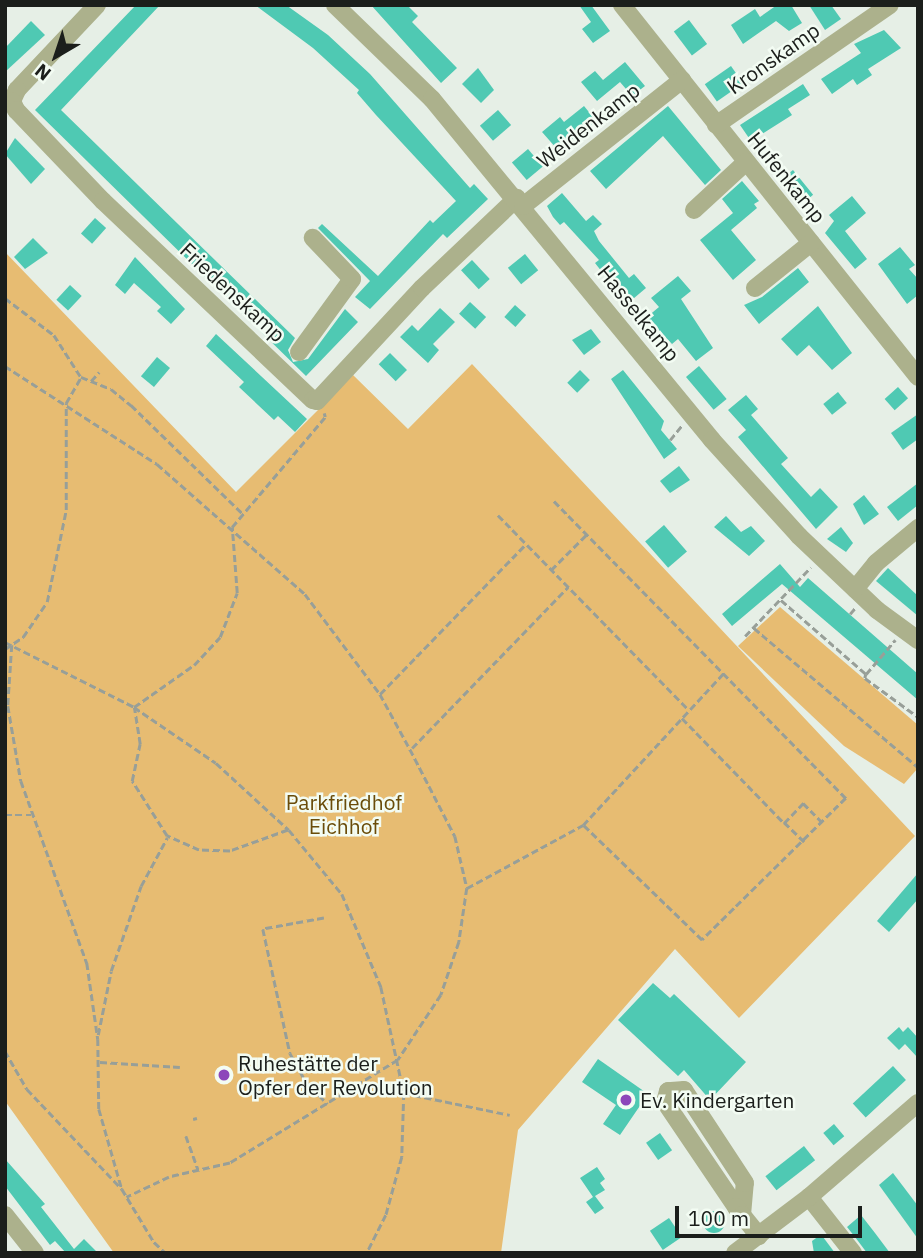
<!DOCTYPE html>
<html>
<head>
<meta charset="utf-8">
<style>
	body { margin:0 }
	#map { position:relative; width:923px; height:1258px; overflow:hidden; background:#e6efe6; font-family:"IBM Plex Sans",sans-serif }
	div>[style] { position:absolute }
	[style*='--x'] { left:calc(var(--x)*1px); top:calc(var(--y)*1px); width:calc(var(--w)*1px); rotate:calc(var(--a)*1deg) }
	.green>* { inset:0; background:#e7bc72 }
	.building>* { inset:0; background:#4fc9b3; transform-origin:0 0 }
	.round { border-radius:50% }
	.path>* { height:2.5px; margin-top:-1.25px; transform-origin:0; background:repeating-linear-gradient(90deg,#989f98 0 7px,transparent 0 10.5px) }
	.minor>* { height:18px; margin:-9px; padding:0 9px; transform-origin:9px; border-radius:9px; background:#acb18c }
	.dots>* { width:19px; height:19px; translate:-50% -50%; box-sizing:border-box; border:4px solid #f3fcf3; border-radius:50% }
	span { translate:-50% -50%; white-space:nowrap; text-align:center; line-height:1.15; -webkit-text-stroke:5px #f3fcf3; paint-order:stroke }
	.street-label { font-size:21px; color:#1b1e1b }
	.park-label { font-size:21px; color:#6a4c09 }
	.poi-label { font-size:21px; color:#1b1e1b }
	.left { translate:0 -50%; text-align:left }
	.frame { position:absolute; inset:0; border:7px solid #1b1e1b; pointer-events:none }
	.north { position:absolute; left:21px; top:21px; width:70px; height:70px; -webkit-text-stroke:5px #f3fcf3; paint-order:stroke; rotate:219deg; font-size:19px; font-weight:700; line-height:28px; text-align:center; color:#1b1e1b }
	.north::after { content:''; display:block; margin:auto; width:24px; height:32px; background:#1b1e1b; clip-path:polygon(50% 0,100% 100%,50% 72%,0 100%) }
	.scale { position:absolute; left:675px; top:1206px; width:187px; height:32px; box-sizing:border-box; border:4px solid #1b1e1b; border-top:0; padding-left:9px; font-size:21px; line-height:24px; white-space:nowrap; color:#1b1e1b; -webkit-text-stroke:5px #f3fcf3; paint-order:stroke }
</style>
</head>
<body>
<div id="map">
	<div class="green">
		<div style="clip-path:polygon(5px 252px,236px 492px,353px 375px,408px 429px,472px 364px,915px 836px,739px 1018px,675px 949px,518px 1130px,501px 1253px,114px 1253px,5px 1101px)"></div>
		<div style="clip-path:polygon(780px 607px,918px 725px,918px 768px,904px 784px,844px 746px,738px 646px)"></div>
	</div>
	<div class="building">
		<div style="clip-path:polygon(136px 5px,160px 5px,61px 110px,295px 338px,288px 350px,293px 362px,308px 359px,345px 309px,358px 322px,306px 376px,35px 110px)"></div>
		<div style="clip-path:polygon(255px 5px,286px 5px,328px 35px,370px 74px,470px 188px,474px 184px,488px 199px,447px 238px,443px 234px,370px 309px,355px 297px,370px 281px,318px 228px,322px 224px,378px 276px,430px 220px,433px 223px,456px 201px,376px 115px,357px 93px,359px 90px,313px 48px)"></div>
		<div style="clip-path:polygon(371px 5px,407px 5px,418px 16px,412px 22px,457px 68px,441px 83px)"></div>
		<div style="clip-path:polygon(579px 5px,591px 5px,610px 31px,593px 43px,582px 29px,591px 22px)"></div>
		<div style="clip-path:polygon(777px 5px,791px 5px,802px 23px,789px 31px,776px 21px,743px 44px,731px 25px,755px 9px,760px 17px)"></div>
		<div style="clip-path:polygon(809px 5px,831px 5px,841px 19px,825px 30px)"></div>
		<div style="left:689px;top:20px;width:30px;height:19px;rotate:53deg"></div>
		<div style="clip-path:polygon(31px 21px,45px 35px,5px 72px,5px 48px)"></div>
		<div style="clip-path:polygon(884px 30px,901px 48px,868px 69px,872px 75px,857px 85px,853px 79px,832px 94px,821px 79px,861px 53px,854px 44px)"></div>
		<div style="clip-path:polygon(625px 62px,645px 86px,632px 96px,620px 82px,597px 101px,581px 82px,595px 71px,603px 80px)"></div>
		<div style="left:731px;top:66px;width:21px;height:32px;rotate:55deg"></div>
		<div style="clip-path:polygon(478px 68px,494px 90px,481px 103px,462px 84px)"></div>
		<div style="clip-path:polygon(803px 84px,810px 95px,788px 109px,792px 115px,751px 141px,740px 125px)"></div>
		<div style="clip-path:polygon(584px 106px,597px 122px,557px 149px,542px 132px,560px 117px,564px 122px)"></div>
		<div style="clip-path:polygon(668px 106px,721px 170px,705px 185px,663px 136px,606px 189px,590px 171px)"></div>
		<div style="left:498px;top:110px;width:20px;height:24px;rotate:49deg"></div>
		<div style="clip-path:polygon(15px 138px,45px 169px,31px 184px,5px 154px)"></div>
		<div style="left:528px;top:149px;width:23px;height:21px;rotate:50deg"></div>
		<div style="left:793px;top:170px;width:32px;height:16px;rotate:51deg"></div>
		<div style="clip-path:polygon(742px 181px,759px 201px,754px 204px,757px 208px,731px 230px,756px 260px,733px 280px,700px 240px,733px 213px,722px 199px)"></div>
		<div style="clip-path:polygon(562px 193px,586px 221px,593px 215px,602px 224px,594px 231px,599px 241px,629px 278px,634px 274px,646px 288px,627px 304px,595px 263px,599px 260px,564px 222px,560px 225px,553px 217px,547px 206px)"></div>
		<div style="clip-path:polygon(852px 196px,866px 213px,845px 231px,867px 259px,855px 269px,825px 233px,834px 221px,829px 215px)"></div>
		<div style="left:95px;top:218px;width:15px;height:21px;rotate:42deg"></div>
		<div style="clip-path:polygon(33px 238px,48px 253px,25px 269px,14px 257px)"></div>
		<div style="clip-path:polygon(900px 247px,915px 265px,909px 269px,918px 279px,918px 295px,907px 304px,878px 264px)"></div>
		<div style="left:525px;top:254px;width:21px;height:22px;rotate:51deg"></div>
		<div style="clip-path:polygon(135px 257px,185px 309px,171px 324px,157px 311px,161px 307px,134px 283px,125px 294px,115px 285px)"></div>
		<div style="left:472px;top:260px;width:26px;height:15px;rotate:47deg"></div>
		<div style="clip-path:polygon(798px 268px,809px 282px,759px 324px,744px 305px,762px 297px)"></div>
		<div style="clip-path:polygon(678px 276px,691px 291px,681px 299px,713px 348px,696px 361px,678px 339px,672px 344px,647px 317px,659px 307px,651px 298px)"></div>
		<div style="left:70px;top:285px;width:16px;height:20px;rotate:43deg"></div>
		<div style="left:470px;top:302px;width:22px;height:16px;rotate:43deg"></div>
		<div style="left:515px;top:305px;width:15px;height:16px;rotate:42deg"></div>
		<div style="clip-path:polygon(818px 306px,852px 353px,832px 370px,809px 345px,797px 356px,781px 339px)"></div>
		<div style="clip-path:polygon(440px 308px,455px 322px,433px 344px,439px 350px,428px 363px,400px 337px,412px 325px,418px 331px)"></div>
		<div style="clip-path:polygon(591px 329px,601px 342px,584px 355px,572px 340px)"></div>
		<div style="clip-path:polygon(216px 334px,307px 419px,295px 432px,278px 416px,274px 420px,239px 387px,244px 382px,206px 346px)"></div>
		<div style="left:390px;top:353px;width:24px;height:16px;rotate:45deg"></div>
		<div style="left:157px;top:357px;width:17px;height:25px;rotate:40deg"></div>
		<div style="left:699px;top:366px;width:43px;height:17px;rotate:50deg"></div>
		<div style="left:580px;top:370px;width:14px;height:18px;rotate:45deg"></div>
		<div style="clip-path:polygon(623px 370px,664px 421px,661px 430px,677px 449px,664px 459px,611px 379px)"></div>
		<div style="left:898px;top:387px;width:15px;height:18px;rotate:48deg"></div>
		<div style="left:838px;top:392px;width:14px;height:19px;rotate:51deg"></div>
		<div style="clip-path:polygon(746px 395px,758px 409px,751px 415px,788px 458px,781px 464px,811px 497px,820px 488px,838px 507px,816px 529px,738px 437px,746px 430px,728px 410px)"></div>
		<div style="clip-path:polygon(918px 414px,918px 439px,903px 450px,891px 433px)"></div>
		<div style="clip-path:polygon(679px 466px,690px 480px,670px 493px,660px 481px)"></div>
		<div style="clip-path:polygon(918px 483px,918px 505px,898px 521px,887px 507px)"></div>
		<div style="clip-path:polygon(864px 495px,879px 514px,864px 525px,853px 504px)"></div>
		<div style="clip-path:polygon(726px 516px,741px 532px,751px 526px,765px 541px,749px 556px,714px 527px)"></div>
		<div style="left:664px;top:525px;width:35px;height:25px;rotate:49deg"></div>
		<div style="clip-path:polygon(841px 527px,853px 543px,846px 552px,827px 539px)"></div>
		<div style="clip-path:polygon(780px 564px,800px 587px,808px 578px,918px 674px,918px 700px,782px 584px,732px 626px,722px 614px)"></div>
		<div style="clip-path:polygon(888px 568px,918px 596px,918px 616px,876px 581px)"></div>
		<div style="clip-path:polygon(918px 873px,918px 899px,889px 932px,877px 921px)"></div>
		<div style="clip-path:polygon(653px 983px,670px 998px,674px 994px,746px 1062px,710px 1100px,684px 1070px,678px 1076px,618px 1020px)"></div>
		<div style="clip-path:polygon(899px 1027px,903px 1032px,908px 1027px,918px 1038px,918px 1058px,905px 1044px,899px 1050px,887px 1038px)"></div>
		<div style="clip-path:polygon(598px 1059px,648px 1094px,620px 1135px,603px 1124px,616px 1105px,582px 1082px)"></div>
		<div style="left:893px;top:1066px;width:19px;height:55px;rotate:47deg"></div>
		<div style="left:834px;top:1124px;width:16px;height:14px;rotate:50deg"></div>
		<div style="left:660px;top:1133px;width:21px;height:17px;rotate:55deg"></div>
		<div style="left:804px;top:1146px;width:18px;height:49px;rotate:52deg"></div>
		<div style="clip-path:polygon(5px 1159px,45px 1204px,41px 1207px,74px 1249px,84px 1239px,98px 1253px,66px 1253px,55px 1241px,50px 1245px,5px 1186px)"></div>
		<div style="clip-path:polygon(597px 1167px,605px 1179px,600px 1183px,605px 1190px,595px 1196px,604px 1208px,595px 1214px,586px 1202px,593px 1197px,580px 1178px)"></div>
		<div style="clip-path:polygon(893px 1173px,918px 1206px,918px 1239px,879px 1185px)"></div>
		<div class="round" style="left:703px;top:1211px;width:22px;height:22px"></div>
		<div style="clip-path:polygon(861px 1215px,875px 1233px,890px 1253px,867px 1253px,855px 1237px,847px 1227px)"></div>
		<div style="left:669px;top:1218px;width:23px;height:23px;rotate:56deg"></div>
		<div style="clip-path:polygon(819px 1236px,823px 1237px,835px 1253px,814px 1253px,812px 1241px)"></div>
	</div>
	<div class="path">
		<div style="--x:5;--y:298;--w:61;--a:37.1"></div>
		<div style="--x:54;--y:335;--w:50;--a:57.3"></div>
		<div style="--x:81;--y:377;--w:32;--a:22"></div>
		<div style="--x:111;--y:389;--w:26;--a:39"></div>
		<div style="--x:131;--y:405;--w:156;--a:44.2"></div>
		<div style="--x:5;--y:366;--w:181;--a:32.8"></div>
		<div style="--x:157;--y:464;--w:197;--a:41.3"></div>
		<div style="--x:305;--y:594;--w:125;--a:53.1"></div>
		<div style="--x:380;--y:694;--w:63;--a:61.4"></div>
		<div style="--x:410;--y:749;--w:98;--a:62.7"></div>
		<div style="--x:455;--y:836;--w:53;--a:77"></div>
		<div style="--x:467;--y:888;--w:55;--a:98.4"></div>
		<div style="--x:459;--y:942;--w:56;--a:108.8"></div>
		<div style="--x:441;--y:995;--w:78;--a:123.5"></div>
		<div style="--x:398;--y:1060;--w:197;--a:148.5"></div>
		<div style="--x:230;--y:1163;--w:63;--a:167.1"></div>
		<div style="--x:169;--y:1177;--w:47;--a:154.5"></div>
		<div style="--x:91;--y:381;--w:12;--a:-48"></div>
		<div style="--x:670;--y:440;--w:19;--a:-51"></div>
		<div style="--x:554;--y:501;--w:417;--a:45.5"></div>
		<div style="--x:846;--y:798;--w:202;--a:135.4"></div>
		<div style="--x:702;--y:940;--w:165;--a:-136"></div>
		<div style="--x:498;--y:515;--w:273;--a:45.6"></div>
		<div style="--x:551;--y:570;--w:51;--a:-45"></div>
		<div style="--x:781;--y:600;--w:113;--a:41"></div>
		<div style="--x:866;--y:674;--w:4;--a:104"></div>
		<div style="--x:865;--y:678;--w:66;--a:36.3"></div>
		<div style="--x:850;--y:614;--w:8;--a:-50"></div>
		<div style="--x:754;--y:628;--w:215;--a:40.3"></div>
		<div style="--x:745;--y:636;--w:95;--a:-46.3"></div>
		<div style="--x:5;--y:642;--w:144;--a:26.7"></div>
		<div style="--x:134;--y:707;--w:99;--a:34.3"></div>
		<div style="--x:216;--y:763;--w:99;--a:42.5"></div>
		<div style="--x:289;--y:830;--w:83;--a:50.4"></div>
		<div style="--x:342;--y:894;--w:101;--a:67.2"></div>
		<div style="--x:381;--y:987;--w:108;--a:77.8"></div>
		<div style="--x:404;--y:1093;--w:64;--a:91.8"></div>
		<div style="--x:402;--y:1157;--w:60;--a:105.4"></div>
		<div style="--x:386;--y:1215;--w:42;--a:116.6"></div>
		<div style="--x:12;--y:645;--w:61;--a:93.8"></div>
		<div style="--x:8;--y:706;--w:76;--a:80.2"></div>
		<div style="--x:21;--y:781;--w:194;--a:70.1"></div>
		<div style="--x:87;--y:963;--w:77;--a:81.8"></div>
		<div style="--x:98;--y:1039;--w:70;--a:89.2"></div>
		<div style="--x:99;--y:1109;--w:83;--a:74"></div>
		<div style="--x:5;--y:649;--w:22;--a:-34"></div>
		<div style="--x:23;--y:637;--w:42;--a:-55.6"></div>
		<div style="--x:47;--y:602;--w:94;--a:-78.3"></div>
		<div style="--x:66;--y:510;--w:107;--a:-90"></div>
		<div style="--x:66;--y:403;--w:30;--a:-60"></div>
		<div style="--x:866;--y:674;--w:45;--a:-49.5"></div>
		<div style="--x:380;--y:694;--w:209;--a:-45.8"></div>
		<div style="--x:682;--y:718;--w:146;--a:45.8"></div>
		<div style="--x:412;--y:748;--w:224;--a:-45.9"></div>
		<div style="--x:5;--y:815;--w:26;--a:0"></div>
		<div style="--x:288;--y:830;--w:62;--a:160.1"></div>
		<div style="--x:230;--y:851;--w:31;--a:-178"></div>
		<div style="--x:199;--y:850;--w:35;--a:-156"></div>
		<div style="--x:167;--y:836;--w:65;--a:-122.5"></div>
		<div style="--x:132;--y:781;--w:38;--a:-78"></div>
		<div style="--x:140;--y:744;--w:37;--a:-99"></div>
		<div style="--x:134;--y:707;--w:73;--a:-35"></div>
		<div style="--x:194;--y:665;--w:38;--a:-47"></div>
		<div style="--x:220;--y:637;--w:47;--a:-68.9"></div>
		<div style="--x:237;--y:593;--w:66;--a:-94.3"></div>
		<div style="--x:232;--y:527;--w:144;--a:-49.8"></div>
		<div style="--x:325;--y:417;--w:4;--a:-104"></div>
		<div style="--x:804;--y:842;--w:28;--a:-136"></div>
		<div style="--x:784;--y:823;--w:28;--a:-46"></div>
		<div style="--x:803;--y:803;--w:28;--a:45"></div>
		<div style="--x:467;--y:888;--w:132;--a:-28.5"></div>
		<div style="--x:583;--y:825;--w:207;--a:-47.2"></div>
		<div style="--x:324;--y:918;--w:62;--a:169.8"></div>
		<div style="--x:263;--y:929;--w:127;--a:77.7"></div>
		<div style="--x:290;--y:1053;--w:31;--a:61"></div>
		<div style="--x:305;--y:1080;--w:33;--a:47"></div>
		<div style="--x:98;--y:1035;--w:65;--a:-78.5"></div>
		<div style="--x:111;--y:971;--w:90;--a:-70.6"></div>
		<div style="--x:141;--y:886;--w:55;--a:-61.6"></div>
		<div style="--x:5;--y:1051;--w:44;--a:59.9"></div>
		<div style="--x:27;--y:1089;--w:138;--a:46.5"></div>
		<div style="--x:122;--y:1189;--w:62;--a:58.9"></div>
		<div style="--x:154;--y:1242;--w:16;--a:43"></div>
		<div style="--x:100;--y:1062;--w:80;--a:3.6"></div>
		<div style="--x:404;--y:1093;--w:108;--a:11.7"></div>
		<div style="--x:193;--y:1119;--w:4;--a:-14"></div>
		<div style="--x:186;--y:1136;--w:35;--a:70"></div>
	</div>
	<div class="minor">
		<div style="--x:97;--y:5;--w:117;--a:133.3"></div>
		<div style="--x:17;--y:90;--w:12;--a:114"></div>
		<div style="--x:12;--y:101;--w:10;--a:66"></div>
		<div style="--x:16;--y:110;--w:126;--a:46.3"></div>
		<div style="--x:103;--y:201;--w:289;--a:43.5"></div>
		<div style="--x:313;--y:400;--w:4;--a:14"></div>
		<div style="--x:317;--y:401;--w:154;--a:-47.1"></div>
		<div style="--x:422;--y:288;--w:131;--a:-43.5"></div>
		<div style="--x:335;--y:5;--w:135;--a:44.1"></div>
		<div style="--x:432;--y:99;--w:441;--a:50.6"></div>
		<div style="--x:712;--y:440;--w:130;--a:47.8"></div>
		<div style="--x:799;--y:536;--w:108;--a:43.5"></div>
		<div style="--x:877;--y:610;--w:51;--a:36.2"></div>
		<div style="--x:622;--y:5;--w:475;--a:51.5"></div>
		<div style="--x:716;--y:125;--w:211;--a:-34.6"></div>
		<div style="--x:523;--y:206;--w:203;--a:-38.4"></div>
		<div style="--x:694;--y:210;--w:71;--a:-42.7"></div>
		<div style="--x:755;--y:288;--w:72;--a:-38.8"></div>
		<div style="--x:299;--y:352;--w:90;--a:-54"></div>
		<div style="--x:352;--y:279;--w:57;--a:-133.6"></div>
		<div style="--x:855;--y:589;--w:33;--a:-51"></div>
		<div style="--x:876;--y:563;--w:55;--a:-39.8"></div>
		<div style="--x:809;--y:1197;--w:71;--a:51.8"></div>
		<div style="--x:5;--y:1215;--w:48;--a:51.7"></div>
		<div style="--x:742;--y:1215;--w:32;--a:-85"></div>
		<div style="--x:745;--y:1183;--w:111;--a:-123.3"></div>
		<div style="--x:684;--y:1090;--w:16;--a:176"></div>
		<div style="--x:668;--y:1091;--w:11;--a:105"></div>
		<div style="--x:665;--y:1102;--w:127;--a:55.9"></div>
		<div style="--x:736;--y:1207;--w:10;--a:53"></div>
		<div style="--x:742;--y:1215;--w:27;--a:51"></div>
		<div style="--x:735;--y:1253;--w:93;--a:-37.1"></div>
		<div style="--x:809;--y:1197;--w:144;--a:-40.8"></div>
	</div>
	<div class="dots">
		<div style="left:224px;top:1075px;background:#8d47ba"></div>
		<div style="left:626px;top:1100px;background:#8d47ba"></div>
	</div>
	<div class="street-label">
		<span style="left:773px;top:58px;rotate:-35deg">Kronskamp</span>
		<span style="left:588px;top:125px;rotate:-38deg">Weidenkamp</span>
		<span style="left:787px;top:177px;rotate:51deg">Hufenkamp</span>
		<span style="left:233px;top:292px;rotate:43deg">Friedenskamp</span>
		<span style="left:639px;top:313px;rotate:51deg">Hasselkamp</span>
	</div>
	<div class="park-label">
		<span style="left:344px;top:814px">Parkfriedhof<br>Eichhof</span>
	</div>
	<div class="poi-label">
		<span class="left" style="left:238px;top:1075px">Ruhestätte der<br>Opfer der Revolution</span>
		<span class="left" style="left:640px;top:1100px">Ev. Kindergarten</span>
	</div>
	<div class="frame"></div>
	<div class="north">N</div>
	<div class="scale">100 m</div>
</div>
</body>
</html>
